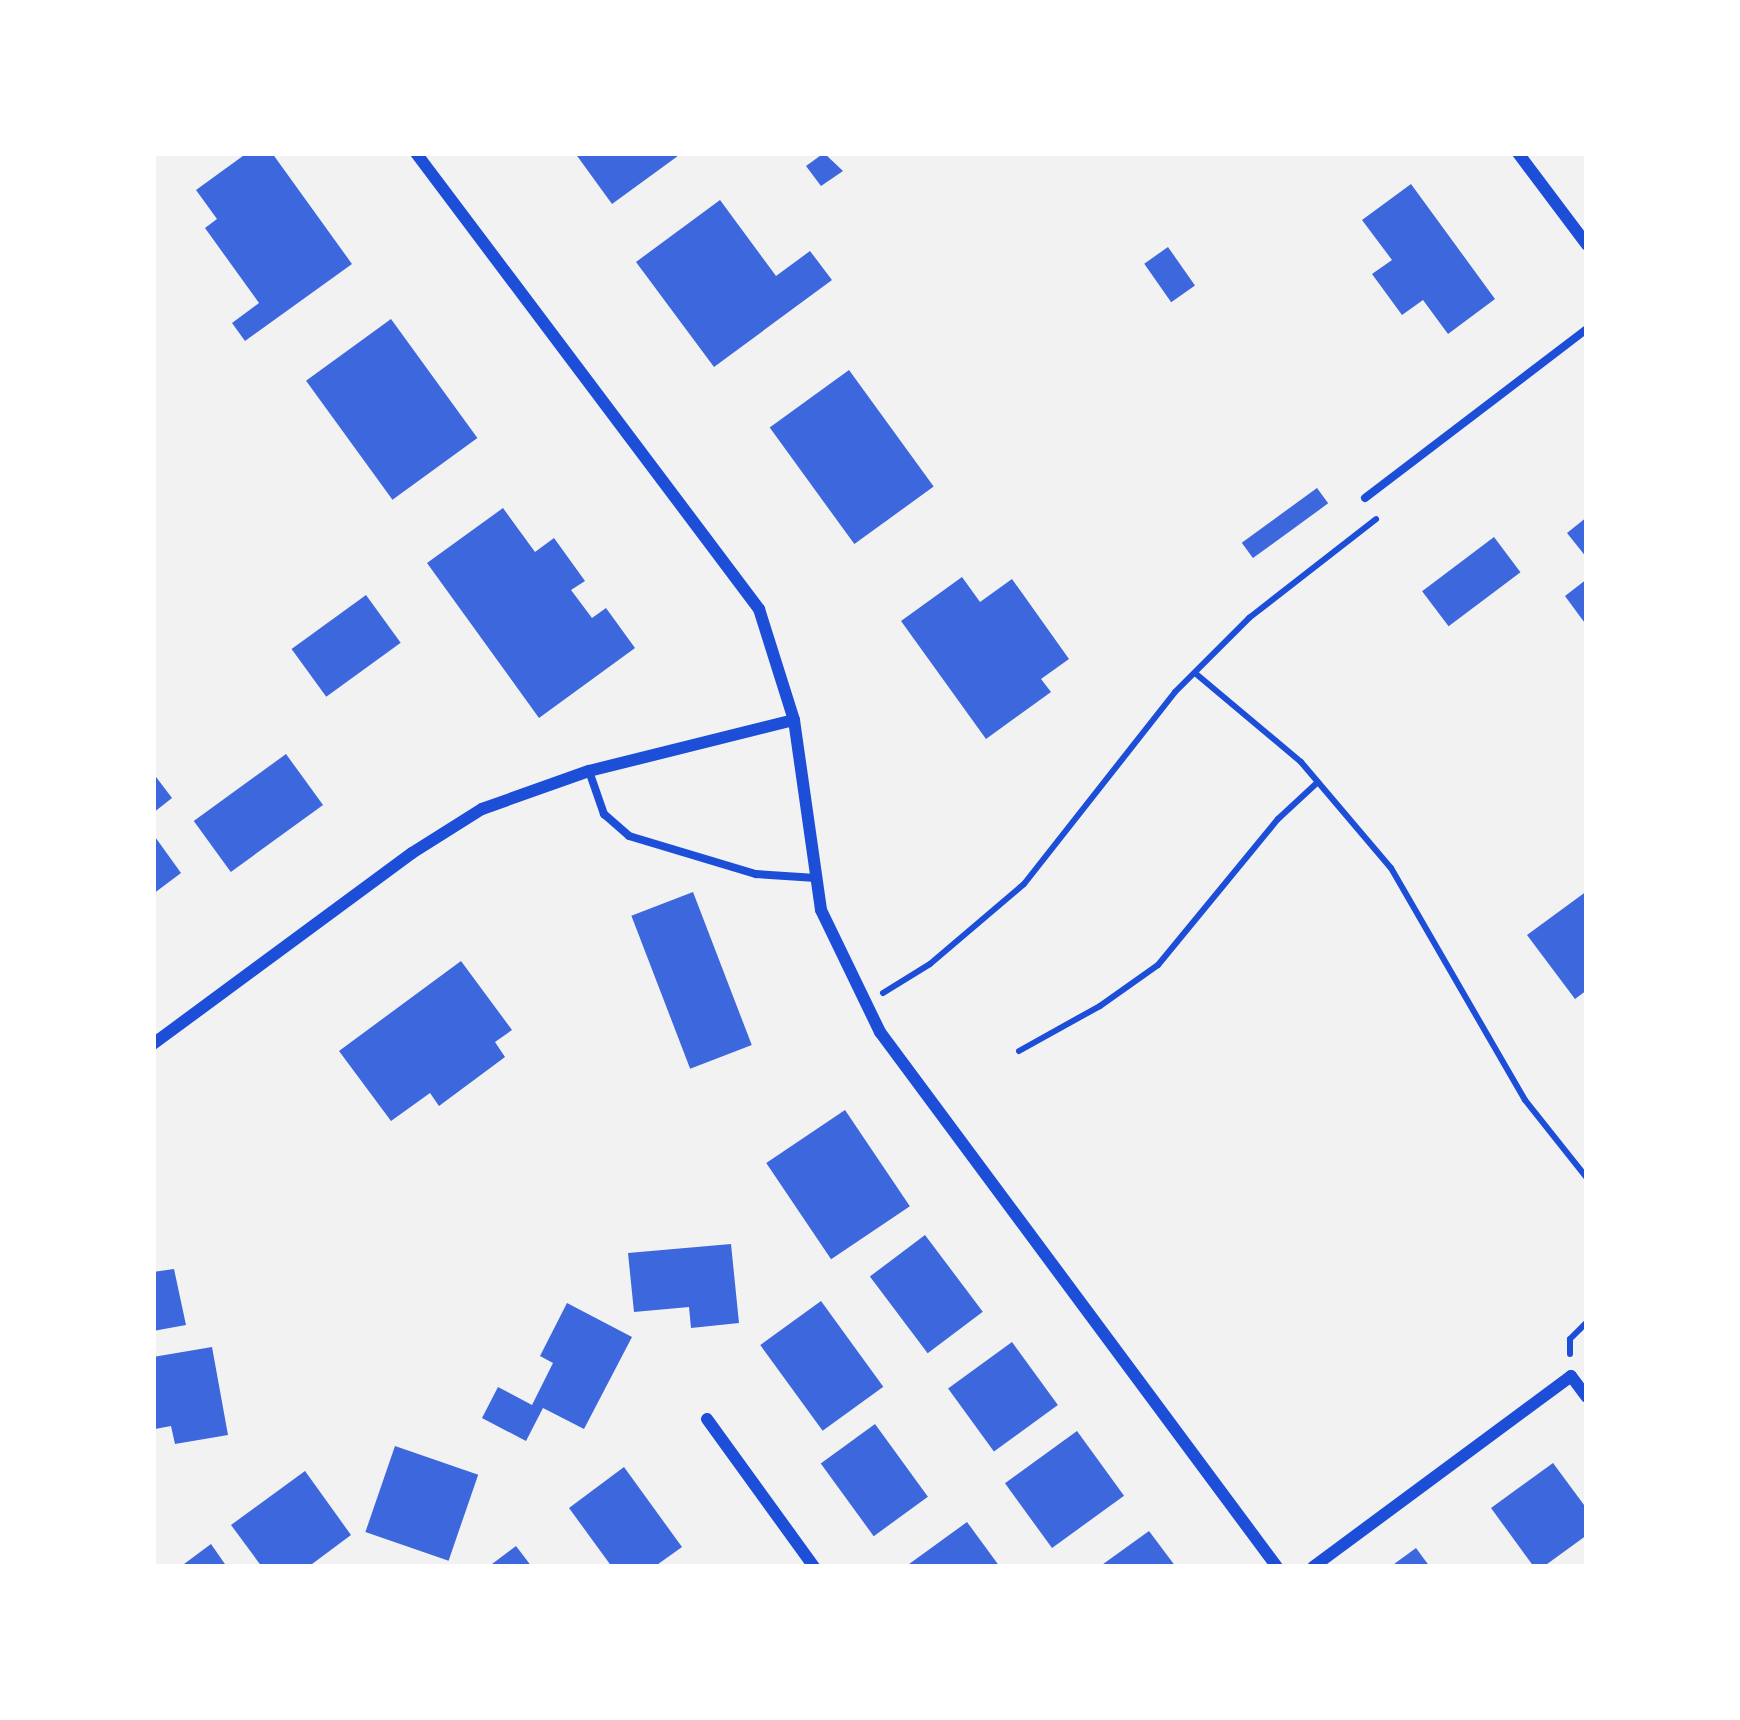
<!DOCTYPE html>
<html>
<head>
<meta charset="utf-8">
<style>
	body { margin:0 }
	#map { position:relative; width:1740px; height:1720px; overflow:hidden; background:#f2f2f2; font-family:Roboto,sans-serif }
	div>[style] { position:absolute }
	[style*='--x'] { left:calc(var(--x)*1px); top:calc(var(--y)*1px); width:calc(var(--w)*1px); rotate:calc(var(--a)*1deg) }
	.building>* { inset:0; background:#3d67dc; transform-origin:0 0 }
	.path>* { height:6px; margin:-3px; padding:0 3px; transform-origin:3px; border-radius:3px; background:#1d4ed8 }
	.service>* { height:8px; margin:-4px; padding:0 4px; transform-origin:4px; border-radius:4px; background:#1d4ed8 }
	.minor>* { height:12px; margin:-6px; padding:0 6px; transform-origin:6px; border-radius:6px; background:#1d4ed8 }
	span { translate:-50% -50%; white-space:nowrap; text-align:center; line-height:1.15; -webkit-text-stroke:9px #fff; paint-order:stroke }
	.frame { position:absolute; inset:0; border:156px solid #fff; pointer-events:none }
</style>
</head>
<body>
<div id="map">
	<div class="building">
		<div style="clip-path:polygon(247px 153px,272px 153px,352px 264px,245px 341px,232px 323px,259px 303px,205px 228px,217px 219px,196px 190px)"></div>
		<div style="clip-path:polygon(575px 153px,682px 153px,612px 204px)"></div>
		<div style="clip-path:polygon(824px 153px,843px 171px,821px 186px,806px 166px)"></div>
		<div style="clip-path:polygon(1411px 184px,1495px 299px,1448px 334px,1423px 300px,1402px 315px,1372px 274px,1392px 260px,1362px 220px)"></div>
		<div style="clip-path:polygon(720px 200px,776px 276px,810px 251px,832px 280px,714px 367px,636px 262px)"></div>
		<div style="left:1168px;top:247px;width:47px;height:29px;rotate:55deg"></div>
		<div style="left:391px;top:319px;width:147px;height:105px;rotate:54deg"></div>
		<div style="left:849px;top:370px;width:144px;height:98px;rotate:54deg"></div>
		<div style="left:1317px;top:488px;width:19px;height:93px;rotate:54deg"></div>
		<div style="clip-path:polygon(503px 508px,535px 552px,554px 538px,585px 581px,571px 590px,592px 618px,606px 608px,635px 648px,539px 718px,427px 563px)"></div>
		<div style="clip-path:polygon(1587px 517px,1587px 558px,1567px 533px)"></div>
		<div style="left:1494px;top:537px;width:44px;height:90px;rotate:53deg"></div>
		<div style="clip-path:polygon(962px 577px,980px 602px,1012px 579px,1069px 659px,1041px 679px,1051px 692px,986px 739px,901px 621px)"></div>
		<div style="clip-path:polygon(1587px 579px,1587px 626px,1565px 596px)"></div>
		<div style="left:366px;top:595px;width:59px;height:92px;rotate:54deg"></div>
		<div style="left:286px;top:754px;width:63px;height:114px;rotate:54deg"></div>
		<div style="clip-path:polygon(153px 773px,172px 798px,153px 813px)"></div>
		<div style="clip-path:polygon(153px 834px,181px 873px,153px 894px)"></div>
		<div style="clip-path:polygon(1587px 891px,1587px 990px,1575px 999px,1527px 935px)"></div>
		<div style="left:693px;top:892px;width:164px;height:66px;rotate:69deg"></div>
		<div style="clip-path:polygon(461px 961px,512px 1030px,495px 1042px,505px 1057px,439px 1106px,430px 1093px,391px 1121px,339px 1051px)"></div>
		<div style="left:845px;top:1110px;width:116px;height:95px;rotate:56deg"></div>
		<div style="left:925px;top:1235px;width:96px;height:69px;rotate:53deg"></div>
		<div style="clip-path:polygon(731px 1244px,739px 1323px,691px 1328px,689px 1307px,634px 1312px,628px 1253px)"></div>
		<div style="clip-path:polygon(174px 1269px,186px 1325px,153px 1331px,153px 1272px)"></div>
		<div style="left:821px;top:1301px;width:106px;height:75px;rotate:54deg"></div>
		<div style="clip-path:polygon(567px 1303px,632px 1337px,584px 1429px,543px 1408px,526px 1441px,482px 1418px,498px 1387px,532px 1405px,553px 1363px,540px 1356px)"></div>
		<div style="left:1012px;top:1342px;width:78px;height:79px;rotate:54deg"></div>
		<div style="clip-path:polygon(212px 1347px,228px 1435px,175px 1444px,171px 1426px,155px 1429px,153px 1357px)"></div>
		<div style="left:875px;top:1424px;width:90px;height:67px;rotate:54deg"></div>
		<div style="left:1077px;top:1431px;width:80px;height:89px;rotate:54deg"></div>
		<div style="left:395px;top:1446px;width:88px;height:91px;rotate:19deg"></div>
		<div style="clip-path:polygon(1553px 1463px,1587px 1509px,1587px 1535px,1543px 1567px,1534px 1567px,1491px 1508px)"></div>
		<div style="clip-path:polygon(624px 1467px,682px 1547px,654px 1567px,612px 1567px,569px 1508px)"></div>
		<div style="clip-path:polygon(305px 1471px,351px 1535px,308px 1567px,262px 1567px,231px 1525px)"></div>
		<div style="clip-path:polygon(967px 1522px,1000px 1567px,905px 1567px)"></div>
		<div style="clip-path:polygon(1149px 1531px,1176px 1567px,1099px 1567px)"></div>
		<div style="clip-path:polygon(211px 1544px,227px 1567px,180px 1567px)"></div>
		<div style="clip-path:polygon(516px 1546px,532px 1567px,488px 1567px)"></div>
		<div style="clip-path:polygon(1416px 1548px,1430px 1567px,1390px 1567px)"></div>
	</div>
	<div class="path">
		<div style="--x:1195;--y:673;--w:138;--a:40"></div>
		<div style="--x:1301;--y:762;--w:139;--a:49.7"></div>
		<div style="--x:1391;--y:868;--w:268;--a:60"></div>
		<div style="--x:1525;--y:1100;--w:100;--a:51.5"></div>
		<div style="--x:883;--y:993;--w:55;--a:-31.7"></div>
		<div style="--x:930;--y:964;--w:123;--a:-40.4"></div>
		<div style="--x:1024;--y:884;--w:244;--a:-51.8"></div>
		<div style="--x:1175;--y:692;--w:105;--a:-45"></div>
		<div style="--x:1249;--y:618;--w:161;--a:-37.9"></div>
		<div style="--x:1019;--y:1051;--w:93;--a:-29.1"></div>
		<div style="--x:1100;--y:1006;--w:71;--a:-35.3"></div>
		<div style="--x:1158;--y:965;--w:189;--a:-50.6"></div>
		<div style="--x:1278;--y:819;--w:54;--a:-42.8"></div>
		<div style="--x:1570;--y:1354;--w:15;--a:-90"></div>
		<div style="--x:1570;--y:1339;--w:24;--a:-45"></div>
	</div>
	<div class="service">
		<div style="--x:1365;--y:498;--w:279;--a:-37.3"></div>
		<div style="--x:589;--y:771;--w:46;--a:70.8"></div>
		<div style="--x:604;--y:814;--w:33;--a:41"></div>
		<div style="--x:629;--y:836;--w:133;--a:16.7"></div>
		<div style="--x:756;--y:874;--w:60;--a:3.8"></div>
	</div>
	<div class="minor">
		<div style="--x:416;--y:153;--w:571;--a:53.05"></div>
		<div style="--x:759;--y:609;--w:116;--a:72.5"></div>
		<div style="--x:794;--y:720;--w:192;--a:81.9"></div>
		<div style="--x:821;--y:910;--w:136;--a:64.2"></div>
		<div style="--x:880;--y:1032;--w:666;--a:53.42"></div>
		<div style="--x:1518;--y:153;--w:115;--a:53.1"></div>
		<div style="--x:153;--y:1044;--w:322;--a:-36.4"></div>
		<div style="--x:412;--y:853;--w:83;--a:-32.2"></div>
		<div style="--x:482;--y:809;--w:114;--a:-19.6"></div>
		<div style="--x:589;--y:771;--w:211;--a:-14"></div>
		<div style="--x:707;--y:1419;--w:183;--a:54.1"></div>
		<div style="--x:1313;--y:1567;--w:321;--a:-36.5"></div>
		<div style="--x:1571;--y:1376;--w:26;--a:53"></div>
	</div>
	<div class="frame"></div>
</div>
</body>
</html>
